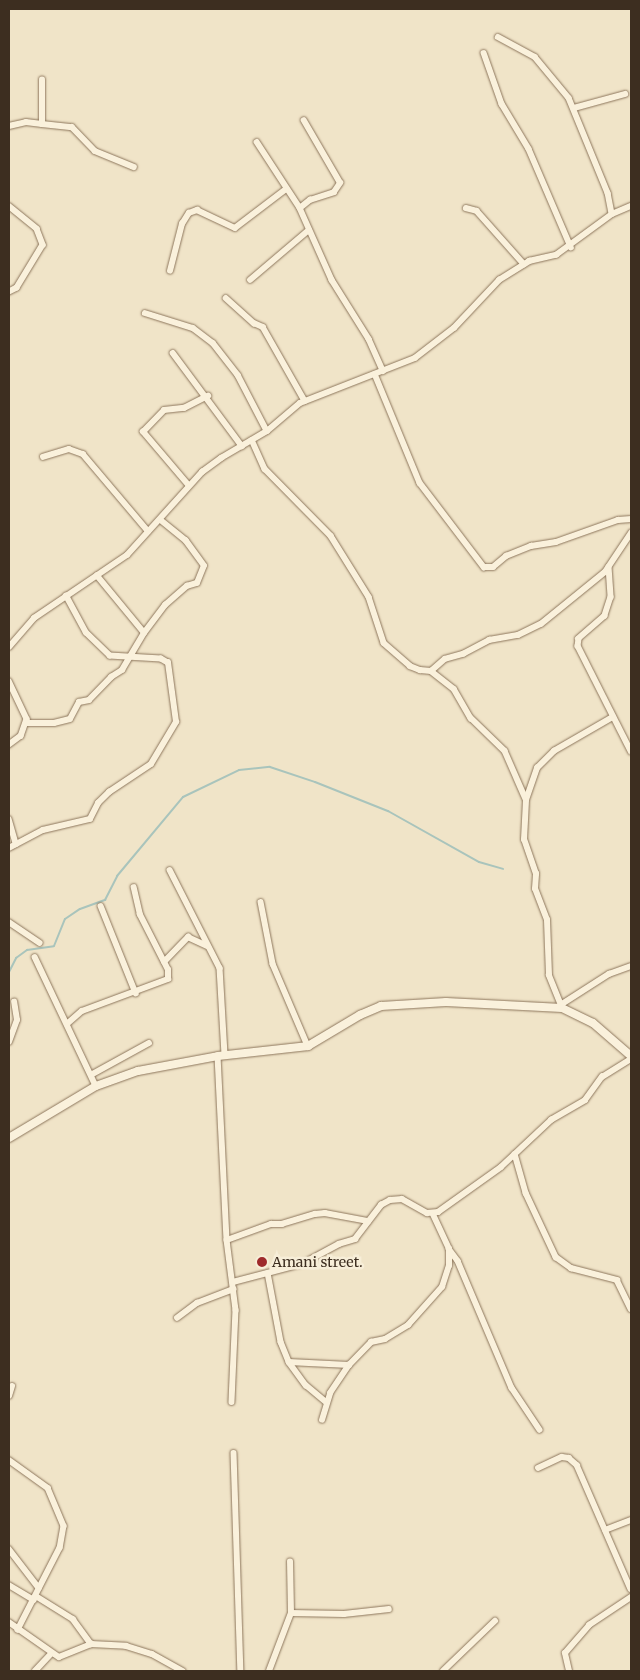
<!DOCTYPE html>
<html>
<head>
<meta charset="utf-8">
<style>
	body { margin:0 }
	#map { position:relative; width:640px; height:1680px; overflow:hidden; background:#f0e4c8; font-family:Merriweather,serif }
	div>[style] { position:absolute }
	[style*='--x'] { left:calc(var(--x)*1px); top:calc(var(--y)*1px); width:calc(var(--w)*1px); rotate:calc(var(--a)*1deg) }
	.stream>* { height:2px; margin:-1px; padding:0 1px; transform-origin:1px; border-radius:1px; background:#a9c4bc }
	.roads { filter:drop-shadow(0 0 1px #8d765c) drop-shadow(0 0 1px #8d765c) }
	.street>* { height:5.5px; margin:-2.75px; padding:0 2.75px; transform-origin:2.75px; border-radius:2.75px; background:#faf1dc }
	.secondary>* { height:8px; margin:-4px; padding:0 4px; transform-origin:4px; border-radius:4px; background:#faf1dc }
	.dots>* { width:14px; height:14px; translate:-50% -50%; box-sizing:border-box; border:2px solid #f7eed8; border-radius:50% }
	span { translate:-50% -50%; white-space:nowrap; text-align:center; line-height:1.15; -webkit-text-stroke:5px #f7eed8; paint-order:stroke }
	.poi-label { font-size:14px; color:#3d2e20 }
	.left { translate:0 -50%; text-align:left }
	.frame { position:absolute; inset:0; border:10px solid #3d2e20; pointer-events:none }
</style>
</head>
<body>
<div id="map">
	<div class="stream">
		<div style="--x:9;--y:972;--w:16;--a:-63"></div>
		<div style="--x:16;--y:958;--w:14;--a:-36"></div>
		<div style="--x:27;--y:950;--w:27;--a:-8"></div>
		<div style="--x:54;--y:946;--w:29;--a:-68"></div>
		<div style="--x:65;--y:919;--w:18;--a:-34"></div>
		<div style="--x:80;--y:909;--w:27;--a:-20"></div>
		<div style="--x:105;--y:900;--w:27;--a:-63"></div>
		<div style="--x:117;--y:876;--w:103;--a:-50.1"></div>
		<div style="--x:183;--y:797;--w:62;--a:-25.7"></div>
		<div style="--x:239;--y:770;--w:31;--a:-6"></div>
		<div style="--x:270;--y:767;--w:47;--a:18.4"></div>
		<div style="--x:315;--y:782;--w:79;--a:21.7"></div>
		<div style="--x:388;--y:811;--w:104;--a:29.3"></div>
		<div style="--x:479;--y:862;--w:25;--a:16"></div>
	</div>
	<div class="roads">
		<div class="street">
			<div style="--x:498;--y:37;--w:42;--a:28.4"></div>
			<div style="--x:535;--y:57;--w:53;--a:50.3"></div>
			<div style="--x:569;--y:98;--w:103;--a:67.7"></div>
			<div style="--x:608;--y:193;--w:21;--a:79"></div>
			<div style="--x:484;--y:53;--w:54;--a:70.6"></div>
			<div style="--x:502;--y:104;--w:52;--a:59"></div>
			<div style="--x:529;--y:149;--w:107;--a:66.8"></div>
			<div style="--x:574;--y:108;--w:53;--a:-15.4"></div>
			<div style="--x:42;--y:124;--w:30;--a:6"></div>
			<div style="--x:72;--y:127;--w:33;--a:46"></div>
			<div style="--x:95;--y:151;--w:42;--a:22.3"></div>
			<div style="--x:9;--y:126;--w:17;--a:-13"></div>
			<div style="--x:26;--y:122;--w:16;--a:7"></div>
			<div style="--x:42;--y:124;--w:44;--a:-90"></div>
			<div style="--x:257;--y:142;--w:79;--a:56.9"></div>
			<div style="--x:300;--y:208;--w:79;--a:66"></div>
			<div style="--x:332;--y:280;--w:70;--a:57.9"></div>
			<div style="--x:369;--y:339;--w:35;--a:66"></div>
			<div style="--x:9;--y:206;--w:36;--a:39"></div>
			<div style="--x:37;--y:229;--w:17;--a:69"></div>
			<div style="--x:43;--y:245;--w:50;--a:121.2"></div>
			<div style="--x:17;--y:288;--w:9;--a:153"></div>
			<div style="--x:300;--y:208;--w:13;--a:-39"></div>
			<div style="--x:310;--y:200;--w:25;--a:-18"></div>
			<div style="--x:334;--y:192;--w:11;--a:-56"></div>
			<div style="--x:340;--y:183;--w:72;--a:-120.1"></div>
			<div style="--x:466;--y:208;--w:11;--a:15"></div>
			<div style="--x:477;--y:211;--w:71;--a:48.4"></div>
			<div style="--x:170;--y:271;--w:49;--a:-75.7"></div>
			<div style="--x:182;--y:224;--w:13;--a:-58"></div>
			<div style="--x:189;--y:213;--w:9;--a:-21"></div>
			<div style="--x:197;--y:210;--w:42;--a:25.3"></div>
			<div style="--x:235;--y:228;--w:64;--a:-37.4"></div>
			<div style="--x:250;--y:280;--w:77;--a:-40.3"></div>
			<div style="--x:226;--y:298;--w:38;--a:42"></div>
			<div style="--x:254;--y:323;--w:10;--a:24"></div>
			<div style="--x:263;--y:327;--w:85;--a:60.4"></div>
			<div style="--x:145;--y:313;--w:50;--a:17.4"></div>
			<div style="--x:193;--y:328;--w:25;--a:37"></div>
			<div style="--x:213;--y:343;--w:41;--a:52"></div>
			<div style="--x:238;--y:375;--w:63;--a:62.6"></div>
			<div style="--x:173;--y:353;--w:116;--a:53.4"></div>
			<div style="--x:375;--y:374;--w:118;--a:67.6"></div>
			<div style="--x:420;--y:483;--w:106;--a:52.7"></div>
			<div style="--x:484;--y:567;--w:9;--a:0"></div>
			<div style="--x:493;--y:567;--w:17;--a:-40"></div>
			<div style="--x:506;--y:556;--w:27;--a:-22"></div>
			<div style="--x:531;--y:546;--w:25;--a:-9"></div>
			<div style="--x:556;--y:542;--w:66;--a:-19.5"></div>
			<div style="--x:618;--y:520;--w:13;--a:-4"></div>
			<div style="--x:252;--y:440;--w:32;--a:66"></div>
			<div style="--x:265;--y:469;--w:94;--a:45.4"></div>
			<div style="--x:331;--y:536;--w:72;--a:58.1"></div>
			<div style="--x:369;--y:597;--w:48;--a:71.9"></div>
			<div style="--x:384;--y:643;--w:35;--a:41"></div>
			<div style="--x:410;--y:666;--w:11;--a:22"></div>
			<div style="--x:420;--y:670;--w:11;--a:5"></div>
			<div style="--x:431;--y:671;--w:18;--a:-41"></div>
			<div style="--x:445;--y:659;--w:19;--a:-16"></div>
			<div style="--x:463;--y:654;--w:30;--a:-28"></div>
			<div style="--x:489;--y:640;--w:29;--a:-10"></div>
			<div style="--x:518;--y:635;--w:25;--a:-26"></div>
			<div style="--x:541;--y:624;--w:82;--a:-39.1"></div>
			<div style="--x:605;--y:572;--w:47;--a:-56.3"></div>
			<div style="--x:43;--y:457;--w:27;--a:-17"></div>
			<div style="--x:69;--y:449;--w:15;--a:20"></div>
			<div style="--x:83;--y:454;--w:101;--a:49.8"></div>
			<div style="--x:189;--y:486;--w:71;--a:-130.4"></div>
			<div style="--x:143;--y:432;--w:30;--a:-46"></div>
			<div style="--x:164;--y:410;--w:20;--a:-6"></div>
			<div style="--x:184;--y:408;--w:27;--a:-27"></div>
			<div style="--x:609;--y:567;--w:30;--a:86"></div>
			<div style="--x:611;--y:597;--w:20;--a:108"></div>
			<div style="--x:605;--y:616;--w:35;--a:139"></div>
			<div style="--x:579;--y:639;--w:7;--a:98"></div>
			<div style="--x:578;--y:646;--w:118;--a:63.2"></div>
			<div style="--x:144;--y:633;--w:35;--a:-53"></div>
			<div style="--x:165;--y:605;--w:29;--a:-41"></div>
			<div style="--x:187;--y:586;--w:10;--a:-17"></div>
			<div style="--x:197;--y:583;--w:18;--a:-68"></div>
			<div style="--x:204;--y:566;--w:31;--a:-126"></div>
			<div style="--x:186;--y:541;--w:33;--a:-141"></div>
			<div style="--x:9;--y:647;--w:38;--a:-49"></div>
			<div style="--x:34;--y:618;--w:112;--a:-34.1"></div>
			<div style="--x:127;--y:555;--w:112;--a:-47.9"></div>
			<div style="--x:202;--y:472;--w:24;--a:-36"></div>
			<div style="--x:221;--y:458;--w:53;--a:-30.4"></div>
			<div style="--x:267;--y:431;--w:43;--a:-40.3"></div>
			<div style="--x:300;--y:403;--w:123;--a:-21.4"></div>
			<div style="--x:415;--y:358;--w:49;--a:-37.6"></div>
			<div style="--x:454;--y:328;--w:66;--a:-46.8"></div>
			<div style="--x:499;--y:280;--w:36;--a:-32"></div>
			<div style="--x:529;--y:261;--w:28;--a:-13"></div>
			<div style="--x:556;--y:255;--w:69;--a:-36.2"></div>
			<div style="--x:612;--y:214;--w:21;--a:-23"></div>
			<div style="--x:431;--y:671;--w:29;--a:38"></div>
			<div style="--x:454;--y:689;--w:34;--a:60"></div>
			<div style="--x:471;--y:718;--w:47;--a:44.1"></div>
			<div style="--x:505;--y:751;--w:52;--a:66.4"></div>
			<div style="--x:9;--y:681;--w:42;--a:64.7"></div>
			<div style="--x:27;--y:719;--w:18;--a:109"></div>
			<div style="--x:21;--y:736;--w:15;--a:143"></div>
			<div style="--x:26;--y:723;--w:28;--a:0"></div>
			<div style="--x:54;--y:723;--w:16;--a:-14"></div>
			<div style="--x:70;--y:719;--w:19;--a:-62"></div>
			<div style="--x:79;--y:702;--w:10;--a:-11"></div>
			<div style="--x:89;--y:700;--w:32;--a:-46"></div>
			<div style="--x:111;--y:677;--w:13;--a:-32"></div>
			<div style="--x:122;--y:670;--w:43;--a:-59.3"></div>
			<div style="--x:144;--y:633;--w:74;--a:-129.5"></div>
			<div style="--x:9;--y:819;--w:26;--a:74"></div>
			<div style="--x:9;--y:848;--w:38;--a:-28"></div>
			<div style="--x:43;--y:830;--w:48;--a:-13.2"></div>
			<div style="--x:90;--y:819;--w:18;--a:-63"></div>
			<div style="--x:98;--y:803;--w:16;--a:-45"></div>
			<div style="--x:109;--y:792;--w:50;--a:-33.7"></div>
			<div style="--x:151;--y:764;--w:49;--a:-59.2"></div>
			<div style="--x:176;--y:722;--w:60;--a:-97.7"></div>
			<div style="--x:168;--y:663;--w:8;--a:-150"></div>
			<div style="--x:161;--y:659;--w:51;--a:-176.6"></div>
			<div style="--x:110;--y:656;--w:33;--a:-136"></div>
			<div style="--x:86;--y:633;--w:42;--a:-118.4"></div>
			<div style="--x:170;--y:870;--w:110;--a:63"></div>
			<div style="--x:220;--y:968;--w:88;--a:86.7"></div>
			<div style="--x:261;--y:902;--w:63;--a:79"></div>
			<div style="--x:273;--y:964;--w:89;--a:66.9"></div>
			<div style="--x:101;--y:906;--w:94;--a:68.1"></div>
			<div style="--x:9;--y:922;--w:37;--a:34"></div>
			<div style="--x:35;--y:957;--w:143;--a:64.7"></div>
			<div style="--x:164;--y:962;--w:35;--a:-46"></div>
			<div style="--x:188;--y:937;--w:21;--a:25"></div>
			<div style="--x:562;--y:1004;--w:56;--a:-32.6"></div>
			<div style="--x:609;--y:974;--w:23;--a:-20"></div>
			<div style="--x:562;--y:1008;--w:35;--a:-112"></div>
			<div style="--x:549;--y:975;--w:55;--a:-92.1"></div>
			<div style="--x:547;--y:920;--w:33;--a:-111"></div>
			<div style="--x:535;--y:889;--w:15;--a:-86"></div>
			<div style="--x:536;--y:874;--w:36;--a:-109"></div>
			<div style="--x:524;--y:840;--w:40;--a:-87.1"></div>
			<div style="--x:526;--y:800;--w:34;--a:-71"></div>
			<div style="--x:537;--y:768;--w:24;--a:-45"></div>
			<div style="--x:554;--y:751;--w:68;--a:-30"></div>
			<div style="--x:68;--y:1023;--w:18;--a:-41"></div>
			<div style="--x:82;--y:1011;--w:92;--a:-20.4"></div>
			<div style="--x:168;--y:979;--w:9;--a:-90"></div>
			<div style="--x:168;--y:970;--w:62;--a:-117"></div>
			<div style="--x:140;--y:915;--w:28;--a:-103"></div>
			<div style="--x:9;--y:1042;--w:23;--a:-70"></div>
			<div style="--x:17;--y:1020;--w:18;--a:-99"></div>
			<div style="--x:218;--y:1056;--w:184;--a:87.2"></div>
			<div style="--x:227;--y:1240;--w:71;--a:82.7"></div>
			<div style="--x:236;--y:1310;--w:92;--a:92.5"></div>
			<div style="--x:91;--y:1075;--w:66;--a:-28.9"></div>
			<div style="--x:515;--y:1154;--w:41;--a:74.2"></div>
			<div style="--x:526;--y:1193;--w:71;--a:64.9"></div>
			<div style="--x:556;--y:1257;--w:19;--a:36"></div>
			<div style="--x:571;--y:1268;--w:48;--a:14.6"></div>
			<div style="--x:617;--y:1280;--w:32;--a:64"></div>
			<div style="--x:227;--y:1240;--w:47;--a:-20"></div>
			<div style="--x:271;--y:1224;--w:11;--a:0"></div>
			<div style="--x:282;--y:1224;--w:34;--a:-17"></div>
			<div style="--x:315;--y:1214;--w:10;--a:-6"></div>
			<div style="--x:325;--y:1213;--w:44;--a:10.5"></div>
			<div style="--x:449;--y:1249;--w:15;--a:53"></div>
			<div style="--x:458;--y:1261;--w:138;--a:67"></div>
			<div style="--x:512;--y:1388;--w:50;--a:56.3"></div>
			<div style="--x:268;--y:1273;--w:70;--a:79.3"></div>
			<div style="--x:281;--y:1342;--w:22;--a:68"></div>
			<div style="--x:289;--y:1362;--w:29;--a:54"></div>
			<div style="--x:306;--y:1385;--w:26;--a:40"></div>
			<div style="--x:233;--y:1282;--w:71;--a:-14.6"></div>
			<div style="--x:302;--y:1264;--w:42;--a:-28.4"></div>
			<div style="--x:339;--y:1244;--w:17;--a:-17"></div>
			<div style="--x:355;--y:1239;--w:43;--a:-52.6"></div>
			<div style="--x:381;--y:1205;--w:10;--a:-29"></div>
			<div style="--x:390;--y:1200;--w:12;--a:-5"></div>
			<div style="--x:402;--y:1199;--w:29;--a:29"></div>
			<div style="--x:427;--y:1213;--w:11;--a:-5"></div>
			<div style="--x:438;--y:1212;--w:77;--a:-35.5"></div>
			<div style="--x:501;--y:1167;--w:69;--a:-43.2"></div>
			<div style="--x:551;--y:1120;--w:39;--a:-30"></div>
			<div style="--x:585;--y:1100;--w:29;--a:-54"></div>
			<div style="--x:602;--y:1077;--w:34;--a:-32"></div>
			<div style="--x:177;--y:1318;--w:25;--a:-37"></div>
			<div style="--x:197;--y:1303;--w:39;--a:-21"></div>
			<div style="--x:289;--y:1362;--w:60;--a:2.9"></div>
			<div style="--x:9;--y:1396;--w:10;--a:-73"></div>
			<div style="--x:322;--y:1420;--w:28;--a:-73"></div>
			<div style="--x:330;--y:1393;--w:34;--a:-56"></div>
			<div style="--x:349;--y:1365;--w:32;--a:-46"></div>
			<div style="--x:371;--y:1342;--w:14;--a:-12"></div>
			<div style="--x:385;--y:1339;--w:27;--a:-31"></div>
			<div style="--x:408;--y:1325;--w:51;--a:-48.2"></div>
			<div style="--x:442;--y:1287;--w:22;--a:-72"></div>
			<div style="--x:449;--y:1266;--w:17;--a:-90"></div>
			<div style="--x:449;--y:1249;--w:38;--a:-115"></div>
			<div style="--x:234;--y:1453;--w:218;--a:88.2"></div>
			<div style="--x:9;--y:1460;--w:48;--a:35.7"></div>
			<div style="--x:48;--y:1488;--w:41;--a:67.2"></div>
			<div style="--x:64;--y:1526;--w:22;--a:100"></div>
			<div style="--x:60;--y:1548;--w:92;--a:117.1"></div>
			<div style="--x:538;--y:1468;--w:26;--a:-25"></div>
			<div style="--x:562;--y:1457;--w:7;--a:8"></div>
			<div style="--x:569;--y:1458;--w:11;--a:41"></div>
			<div style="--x:577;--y:1465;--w:135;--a:66.5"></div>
			<div style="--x:605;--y:1530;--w:28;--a:-21"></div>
			<div style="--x:9;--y:1549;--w:49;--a:52.4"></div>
			<div style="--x:9;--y:1585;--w:29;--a:31"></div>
			<div style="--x:36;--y:1596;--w:44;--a:31.9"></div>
			<div style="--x:73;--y:1619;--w:31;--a:54"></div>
			<div style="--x:291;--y:1613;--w:53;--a:1.1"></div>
			<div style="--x:344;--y:1614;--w:45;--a:-6.3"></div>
			<div style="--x:9;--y:1622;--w:61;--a:35"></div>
			<div style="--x:59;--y:1657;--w:35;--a:-22"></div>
			<div style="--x:91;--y:1644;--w:35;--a:3"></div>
			<div style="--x:126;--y:1646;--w:27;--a:17"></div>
			<div style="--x:152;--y:1654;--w:35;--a:29"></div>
			<div style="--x:35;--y:1671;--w:23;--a:-47"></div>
			<div style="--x:269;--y:1671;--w:62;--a:-69.2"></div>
			<div style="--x:291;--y:1613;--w:51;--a:-91.1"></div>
			<div style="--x:443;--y:1671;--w:72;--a:-43.9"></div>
			<div style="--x:569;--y:1671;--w:18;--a:-103"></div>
			<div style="--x:565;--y:1653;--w:37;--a:-49"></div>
			<div style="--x:589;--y:1625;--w:50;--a:-33.7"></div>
		</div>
		<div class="secondary">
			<div style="--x:9;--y:1138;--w:101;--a:-30.9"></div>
			<div style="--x:96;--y:1086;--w:45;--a:-19.7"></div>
			<div style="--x:138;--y:1071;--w:81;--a:-10.6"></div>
			<div style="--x:218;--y:1056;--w:91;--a:-6.3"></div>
			<div style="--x:308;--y:1046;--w:61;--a:-30.8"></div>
			<div style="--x:360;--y:1015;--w:23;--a:-23"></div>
			<div style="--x:381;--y:1006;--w:65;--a:-3.5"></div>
			<div style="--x:446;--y:1002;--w:116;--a:3"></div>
			<div style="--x:562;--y:1008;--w:34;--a:26"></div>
			<div style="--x:593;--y:1023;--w:50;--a:41"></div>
		</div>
	</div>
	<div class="dots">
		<div style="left:262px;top:1262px;background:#9e2a2b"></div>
	</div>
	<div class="poi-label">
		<span class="left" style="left:272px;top:1262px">Amani street.</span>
	</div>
	<div class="frame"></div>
</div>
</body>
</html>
